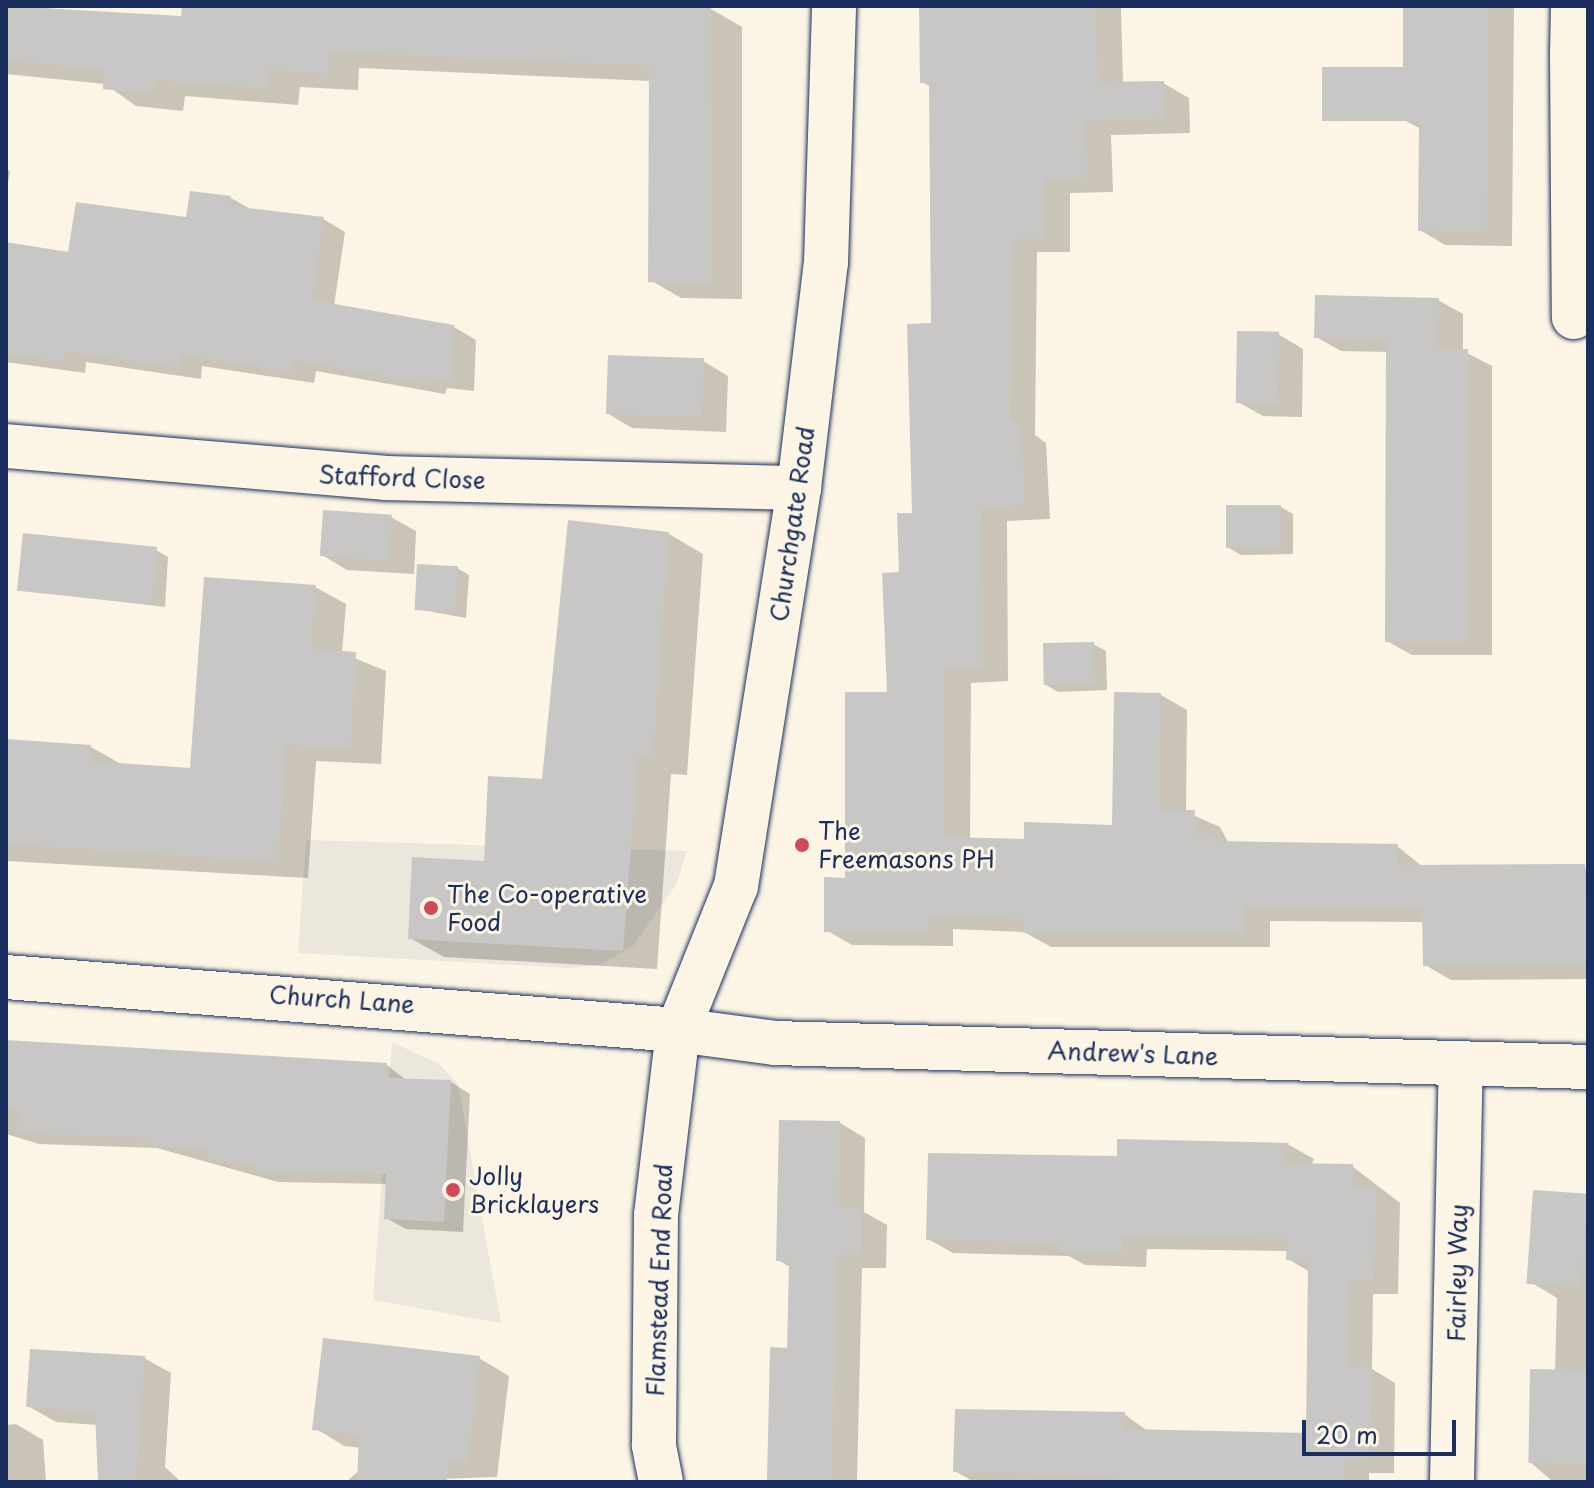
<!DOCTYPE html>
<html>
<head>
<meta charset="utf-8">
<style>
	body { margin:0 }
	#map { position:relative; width:1594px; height:1488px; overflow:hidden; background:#fcf5e5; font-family:"Playpen Sans",sans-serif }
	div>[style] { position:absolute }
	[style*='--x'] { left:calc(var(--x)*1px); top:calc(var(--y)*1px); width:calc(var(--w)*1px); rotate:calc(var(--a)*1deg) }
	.built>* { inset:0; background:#ece7dc }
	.shadow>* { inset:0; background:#0003 }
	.building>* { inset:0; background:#c8c7c6; transform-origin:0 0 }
	.roads { filter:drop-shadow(0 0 2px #1b2f5e) drop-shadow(0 0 2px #1b2f5e) }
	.street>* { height:44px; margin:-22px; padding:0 22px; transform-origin:22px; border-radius:22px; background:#fcf5e5 }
	.secondary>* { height:44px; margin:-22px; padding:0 22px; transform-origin:22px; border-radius:22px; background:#fcf5e5 }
	.dots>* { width:22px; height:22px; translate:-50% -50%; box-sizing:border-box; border:4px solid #fcf5e5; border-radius:50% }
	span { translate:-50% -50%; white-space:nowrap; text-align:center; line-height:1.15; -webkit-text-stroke:6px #fcf5e5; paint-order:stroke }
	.street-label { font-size:24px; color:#1b2f5e }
	.poi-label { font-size:24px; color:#1b2f5e }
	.left { translate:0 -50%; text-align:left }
	.frame { position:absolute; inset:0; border:8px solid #1b2f5e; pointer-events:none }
	.scale { position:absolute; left:1302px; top:1420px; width:154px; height:36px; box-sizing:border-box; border:4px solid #1b2f5e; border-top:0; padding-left:10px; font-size:24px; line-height:28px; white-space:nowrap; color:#1b2f5e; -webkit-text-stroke:6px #fcf5e5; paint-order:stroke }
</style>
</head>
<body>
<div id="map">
	<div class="built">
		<div style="clip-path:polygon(306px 840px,687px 851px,676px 885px,633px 946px,599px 965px,569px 968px,298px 953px)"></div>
		<div style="clip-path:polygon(392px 1042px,439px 1064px,458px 1084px,501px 1323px,373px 1300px)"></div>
	</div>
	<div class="shadow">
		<div style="clip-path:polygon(6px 6px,183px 18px,184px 6px,711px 9px,742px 27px,742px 299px,681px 298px,650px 280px,651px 81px,359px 68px,358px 90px,300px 87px,298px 105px,185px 96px,183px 111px,136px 106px,105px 84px,6px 74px)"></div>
		<div style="clip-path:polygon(921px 6px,1121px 6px,1123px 84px,1163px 83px,1189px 98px,1190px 133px,1111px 135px,1113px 192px,1070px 193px,1070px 252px,1037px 252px,1035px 435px,1046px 443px,1050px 519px,1007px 521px,1008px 681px,971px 683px,970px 840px,1026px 841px,1114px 827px,1161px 695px,1187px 710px,1186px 812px,1220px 827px,1229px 844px,1397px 846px,1423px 867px,1588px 869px,1588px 979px,1451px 980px,1425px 965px,1425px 922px,1270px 921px,1270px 947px,1051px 947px,1024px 932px,953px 929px,953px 946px,852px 945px,826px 930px,847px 880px,889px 694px,914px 515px,933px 325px,931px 87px,922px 82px)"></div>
		<div style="clip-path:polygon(1421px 6px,1514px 6px,1512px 246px,1445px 245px,1420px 230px,1421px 129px,1404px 120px)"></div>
		<div style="clip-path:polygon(6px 169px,10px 171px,6px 195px)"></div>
		<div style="clip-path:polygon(231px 198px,252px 210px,323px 219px,345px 232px,334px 306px,454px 327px,476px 340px,474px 391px,447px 388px,445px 394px,316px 371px,314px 383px,202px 366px,201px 379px,86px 362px,85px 373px,6px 362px,6px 244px,69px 254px,188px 219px)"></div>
		<div style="clip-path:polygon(1438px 300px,1463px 314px,1463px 351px,1492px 366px,1492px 655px,1412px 655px,1387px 641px,1388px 352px,1341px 351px,1316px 337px)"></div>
		<div style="clip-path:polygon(1278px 334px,1303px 349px,1302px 417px,1263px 416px,1238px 402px)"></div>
		<div style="clip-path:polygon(703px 361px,728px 376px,726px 432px,632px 428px,607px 413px)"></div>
		<div style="clip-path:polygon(1281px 507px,1293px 514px,1293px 554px,1241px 555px,1229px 548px)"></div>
		<div style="clip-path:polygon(391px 517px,416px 531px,414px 574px,347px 570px,322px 555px)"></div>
		<div style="clip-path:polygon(669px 534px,703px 554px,687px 775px,671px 774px,657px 969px,444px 957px,410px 938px,486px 863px,544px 781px)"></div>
		<div style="clip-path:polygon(156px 550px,168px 557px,165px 607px,21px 590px)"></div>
		<div style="clip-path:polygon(457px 568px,469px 575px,466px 618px,416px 609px)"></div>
		<div style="clip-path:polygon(315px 587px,346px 604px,342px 653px,386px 671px,381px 764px,316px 761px,308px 878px,6px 861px,6px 740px,91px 747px,121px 764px,192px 770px)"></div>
		<div style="clip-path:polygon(1093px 644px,1106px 651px,1107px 690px,1058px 692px,1046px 685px)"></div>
		<div style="clip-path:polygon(6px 1043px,387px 1065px,406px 1080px,451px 1082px,470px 1094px,463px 1232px,406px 1229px,386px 1218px,388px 1184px,278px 1182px,157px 1148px,39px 1144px,6px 1134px)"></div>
		<div style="clip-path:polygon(840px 1123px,865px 1138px,864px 1212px,887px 1225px,886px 1268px,862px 1268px,857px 1482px,769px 1482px,789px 1350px,790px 1267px,778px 1260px)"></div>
		<div style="clip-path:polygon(1119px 1141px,1289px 1145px,1314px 1159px,1311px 1165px,1352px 1166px,1400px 1203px,1398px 1294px,1373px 1294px,1372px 1369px,1395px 1383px,1394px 1473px,1369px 1473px,1369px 1482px,974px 1482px,955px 1471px,1124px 1414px,1149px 1432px,1308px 1435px,1310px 1272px,1288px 1259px,1288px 1251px,1147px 1249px,1146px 1267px,1085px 1265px,1069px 1256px,953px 1253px,928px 1239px,1119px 1158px)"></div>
		<div style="clip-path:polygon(1588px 1196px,1588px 1482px,1553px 1482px,1529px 1461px,1555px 1372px,1557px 1298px,1532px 1283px)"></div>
		<div style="clip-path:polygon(144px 1358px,171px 1373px,165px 1467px,181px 1482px,100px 1482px,97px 1425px,56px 1422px,28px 1406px)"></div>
		<div style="clip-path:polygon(479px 1358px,509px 1376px,497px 1477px,346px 1482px,382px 1450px,344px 1446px,315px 1428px)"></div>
		<div style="clip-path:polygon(16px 1424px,43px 1440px,46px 1482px,6px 1482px,6px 1425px)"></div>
	</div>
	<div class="building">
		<div style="clip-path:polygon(6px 6px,181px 16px,182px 6px,711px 7px,712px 283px,648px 282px,649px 66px,329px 52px,327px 74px,269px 70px,268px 89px,154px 80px,153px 94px,103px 89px,104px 70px,6px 60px)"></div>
		<div style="clip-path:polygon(1096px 6px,1098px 82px,1164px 81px,1165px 119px,1086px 121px,1087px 178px,1044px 179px,1045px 238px,1012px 239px,1010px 418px,1021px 426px,1025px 505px,982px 507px,983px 668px,945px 669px,945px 837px,1024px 839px,1024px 822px,1112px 825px,1114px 692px,1161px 693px,1160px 810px,1195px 810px,1194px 833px,1216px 834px,1216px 841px,1398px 844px,1398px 865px,1585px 864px,1588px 965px,1423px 966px,1422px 909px,1245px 907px,1244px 934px,1023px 933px,1023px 919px,928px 915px,928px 932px,824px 932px,824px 877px,845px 878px,845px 692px,887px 692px,882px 573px,899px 572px,897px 513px,912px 513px,907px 324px,931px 323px,929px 83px,920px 83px,919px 7px)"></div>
		<div style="clip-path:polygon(1489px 6px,1487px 232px,1418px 231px,1419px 121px,1322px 121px,1322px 67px,1403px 67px,1403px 7px)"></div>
		<div style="clip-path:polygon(190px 191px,231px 196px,230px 206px,324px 217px,312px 300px,454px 325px,452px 379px,425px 377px,424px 383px,294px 360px,293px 372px,181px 355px,179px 368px,65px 351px,63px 362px,6px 354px,6px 242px,68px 252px,76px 202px,186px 217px)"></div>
		<div style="clip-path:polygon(1315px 295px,1439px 298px,1438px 350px,1468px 349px,1467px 642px,1385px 642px,1386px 339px,1314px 338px)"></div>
		<div style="left:1237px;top:331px;width:42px;height:72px;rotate:1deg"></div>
		<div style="left:608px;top:355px;width:96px;height:59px;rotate:2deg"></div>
		<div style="left:1281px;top:505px;width:43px;height:55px;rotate:90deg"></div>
		<div style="left:323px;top:510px;width:69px;height:46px;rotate:4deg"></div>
		<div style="clip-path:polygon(568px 520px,669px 532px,653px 757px,638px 756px,623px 951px,408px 939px,412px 857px,484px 861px,488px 776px,542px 779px)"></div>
		<div style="left:23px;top:533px;width:135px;height:58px;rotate:6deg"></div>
		<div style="left:417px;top:564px;width:41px;height:46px;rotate:3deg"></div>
		<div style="clip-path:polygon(204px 577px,316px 585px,311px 649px,356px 652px,351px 748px,286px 745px,278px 862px,6px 844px,6px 739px,91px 745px,90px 761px,190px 768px)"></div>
		<div style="left:1094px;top:642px;width:42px;height:51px;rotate:89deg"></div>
		<div style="clip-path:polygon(6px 1040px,387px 1063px,386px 1078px,451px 1080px,444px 1222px,384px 1219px,386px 1174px,256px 1172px,256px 1163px,208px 1160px,209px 1150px,150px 1146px,151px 1138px,17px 1133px,18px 1110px,6px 1109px)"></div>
		<div style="clip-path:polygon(779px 1120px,840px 1121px,839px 1208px,862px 1209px,862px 1255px,837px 1255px,832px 1482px,767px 1482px,770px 1347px,787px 1348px,789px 1261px,776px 1261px)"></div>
		<div style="clip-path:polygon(1117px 1139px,1289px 1143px,1282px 1163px,1353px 1164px,1353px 1186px,1376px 1187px,1374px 1281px,1348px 1280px,1347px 1367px,1371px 1366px,1369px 1460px,1344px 1460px,1344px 1482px,1115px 1482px,1115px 1476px,953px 1472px,955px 1409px,1125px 1412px,1124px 1429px,1306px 1433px,1308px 1261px,1286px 1260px,1287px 1239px,1122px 1235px,1122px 1254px,1058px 1252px,1058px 1243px,926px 1240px,928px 1153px,1117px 1156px)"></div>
		<div style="left:1533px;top:1190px;width:55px;height:94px;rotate:4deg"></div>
		<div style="clip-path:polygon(323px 1338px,480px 1356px,468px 1461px,448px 1458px,447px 1482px,357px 1482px,359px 1435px,312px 1430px)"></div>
		<div style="clip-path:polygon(30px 1349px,145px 1356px,136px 1482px,98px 1482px,95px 1412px,26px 1407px)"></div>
		<div style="left:1530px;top:1369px;width:58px;height:94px;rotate:1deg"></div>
	</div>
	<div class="roads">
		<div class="street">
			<div style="--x:1573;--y:6;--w:47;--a:91.2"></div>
			<div style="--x:1572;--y:53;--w:16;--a:-4"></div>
			<div style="--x:1572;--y:53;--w:264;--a:89.6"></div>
			<div style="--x:6;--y:446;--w:381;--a:4.8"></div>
			<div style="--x:386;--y:478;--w:413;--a:1.4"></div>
			<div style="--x:678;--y:1030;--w:98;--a:7.6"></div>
			<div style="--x:775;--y:1043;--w:813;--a:1.69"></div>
			<div style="--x:1452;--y:1482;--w:418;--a:-88.8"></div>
		</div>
		<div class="secondary">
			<div style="--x:6;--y:977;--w:674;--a:4.51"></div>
			<div style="--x:661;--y:1482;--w:38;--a:-101"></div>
			<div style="--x:654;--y:1445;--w:230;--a:-89.5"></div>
			<div style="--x:656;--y:1215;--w:186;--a:-83.2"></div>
			<div style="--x:678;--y:1030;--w:155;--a:-68.1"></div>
			<div style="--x:736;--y:886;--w:403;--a:-81"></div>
			<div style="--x:799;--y:488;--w:227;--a:-83.2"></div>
			<div style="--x:826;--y:263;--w:257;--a:-88.2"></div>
		</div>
	</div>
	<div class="dots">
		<div style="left:802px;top:845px;background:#d1495b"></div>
		<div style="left:431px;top:908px;background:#d1495b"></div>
		<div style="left:453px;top:1190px;background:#d1495b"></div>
	</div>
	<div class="street-label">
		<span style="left:402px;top:477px;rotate:2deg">Stafford Close</span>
		<span style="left:792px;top:524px;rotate:-82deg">Churchgate Road</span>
		<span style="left:342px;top:999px;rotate:4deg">Church Lane</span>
		<span style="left:1133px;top:1053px;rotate:2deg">Andrew's Lane</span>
		<span style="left:1457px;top:1273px;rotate:-89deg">Fairley Way</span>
		<span style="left:659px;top:1280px;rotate:-88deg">Flamstead End Road</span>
	</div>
	<div class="poi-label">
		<span class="left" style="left:818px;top:845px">The<br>Freemasons PH</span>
		<span class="left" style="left:447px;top:908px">The Co-operative<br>Food</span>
		<span class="left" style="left:469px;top:1190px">Jolly<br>Bricklayers</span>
	</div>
	<div class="frame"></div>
	<div class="scale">20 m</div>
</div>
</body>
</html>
